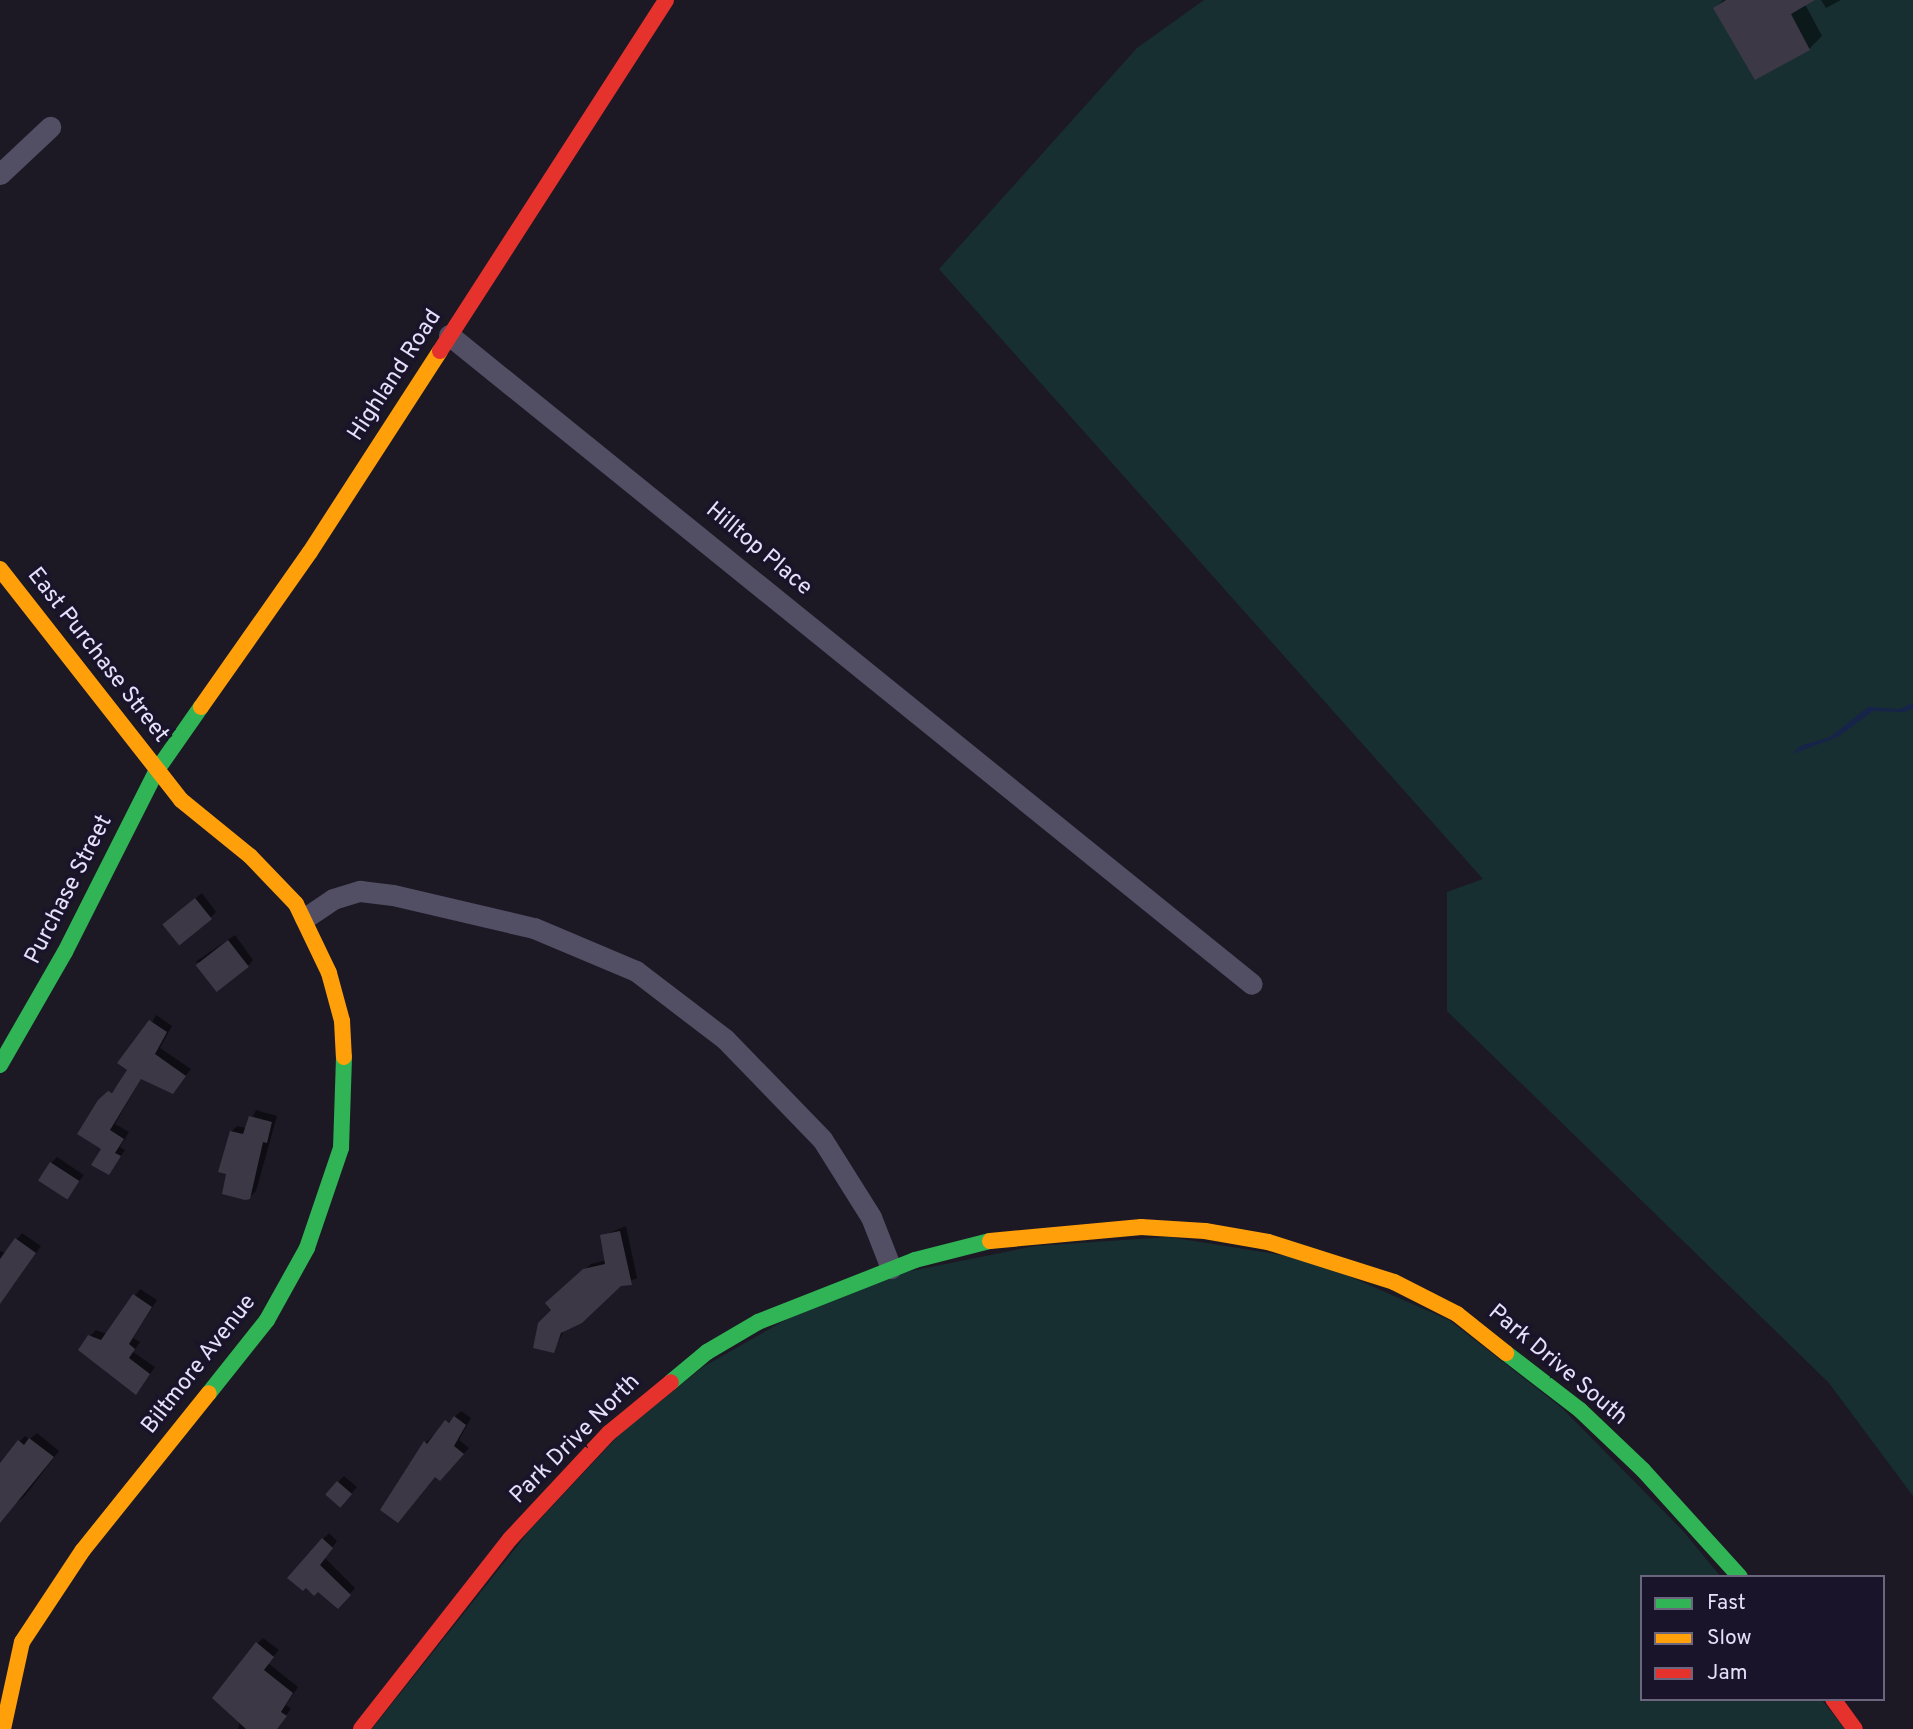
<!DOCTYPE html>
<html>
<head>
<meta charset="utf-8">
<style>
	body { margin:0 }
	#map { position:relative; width:1913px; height:1729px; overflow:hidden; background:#1c1925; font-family:Overpass,sans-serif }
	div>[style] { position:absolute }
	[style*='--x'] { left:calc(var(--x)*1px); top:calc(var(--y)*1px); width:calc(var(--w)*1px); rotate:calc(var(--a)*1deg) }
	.green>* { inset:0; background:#182f31 }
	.water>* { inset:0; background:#162449 }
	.shadow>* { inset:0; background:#0007 }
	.building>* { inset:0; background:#3c3846; transform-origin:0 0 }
	.street>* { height:21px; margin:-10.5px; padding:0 10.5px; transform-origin:10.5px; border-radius:10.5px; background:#524f64 }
	.fast>* { height:16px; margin:-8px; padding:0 8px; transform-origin:8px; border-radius:8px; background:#30b455 }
	.slow>* { height:16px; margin:-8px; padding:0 8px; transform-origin:8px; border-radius:8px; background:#ff9f0a }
	.jam>* { height:16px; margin:-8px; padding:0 8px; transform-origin:8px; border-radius:8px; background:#e5322d }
	span { translate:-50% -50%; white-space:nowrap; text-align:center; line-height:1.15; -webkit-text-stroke:7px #1a142a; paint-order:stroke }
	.street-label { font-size:23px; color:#e5e0fc }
	.legend { position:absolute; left:1640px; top:1575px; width:245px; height:126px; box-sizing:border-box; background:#1a142a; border:2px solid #6b667e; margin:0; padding:9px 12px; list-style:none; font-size:21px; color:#e5e0fc }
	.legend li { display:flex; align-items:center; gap:14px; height:35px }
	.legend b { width:35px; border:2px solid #6b667e }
</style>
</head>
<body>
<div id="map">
	<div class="green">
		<div style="clip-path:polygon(1204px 0,1913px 0,1913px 1496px,1829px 1383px,1447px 1011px,1447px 892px,1483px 879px,939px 269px,1137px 48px)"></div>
		<div style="clip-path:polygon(1169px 1237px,1312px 1260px,1449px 1320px,1562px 1408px,1683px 1531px,1721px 1577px,1642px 1577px,1642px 1699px,1821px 1699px,1845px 1729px,372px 1729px,530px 1530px,621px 1433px,703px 1367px,794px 1315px,906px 1272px,1035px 1246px)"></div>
	</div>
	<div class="water">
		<div style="clip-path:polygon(1913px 703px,1913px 709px,1904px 712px,1873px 711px,1838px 737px,1792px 754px,1800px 746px,1830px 737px,1868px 707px,1900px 709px)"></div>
	</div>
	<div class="shadow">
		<div style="clip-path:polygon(1723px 0,1811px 0,1805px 4px,1822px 36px,1809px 49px,1755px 78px,1715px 8px)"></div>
		<div style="clip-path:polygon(1821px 0,1841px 0,1826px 8px)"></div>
		<div style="clip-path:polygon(202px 893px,216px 912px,210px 918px,171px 918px)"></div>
		<div style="clip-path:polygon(235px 935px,253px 960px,248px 966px,195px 962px)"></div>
		<div style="clip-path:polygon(156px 1015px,172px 1026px,160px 1048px,191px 1069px,173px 1092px,142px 1077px,115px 1124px,129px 1132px,120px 1147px,125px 1150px,109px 1173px,100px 1101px,118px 1087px)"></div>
		<div style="clip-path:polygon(256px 1110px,277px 1116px,256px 1191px,250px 1197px,231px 1132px,237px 1126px,247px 1128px)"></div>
		<div style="clip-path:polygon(57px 1157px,84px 1175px,66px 1198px,51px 1163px)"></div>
		<div style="clip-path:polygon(626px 1226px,637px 1278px,620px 1285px,566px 1327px,553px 1351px,553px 1297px,591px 1264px,607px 1260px,602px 1236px)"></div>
		<div style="clip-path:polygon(22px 1233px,41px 1246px,13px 1286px,0 1287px,0 1251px,6px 1253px)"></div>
		<div style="clip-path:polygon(140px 1289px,157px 1300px,133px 1338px,140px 1342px,133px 1352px,155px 1367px,141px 1387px,90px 1336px,96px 1330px,107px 1334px)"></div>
		<div style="clip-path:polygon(461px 1411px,471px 1418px,459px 1440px,469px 1448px,446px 1473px,425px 1443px)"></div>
		<div style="clip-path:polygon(37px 1433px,59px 1451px,24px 1497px,0 1515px,0 1463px,25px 1436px,30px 1439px)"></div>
		<div style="clip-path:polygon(344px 1476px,357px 1487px,347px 1499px,338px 1482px)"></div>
		<div style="clip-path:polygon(329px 1533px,337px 1541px,325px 1558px,355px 1588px,344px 1601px,318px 1590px,314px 1593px,323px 1539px)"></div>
		<div style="clip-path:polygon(263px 1638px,279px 1650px,268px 1663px,298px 1687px,286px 1705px,291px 1709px,275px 1729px,238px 1729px,257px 1644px)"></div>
	</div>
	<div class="building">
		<div style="clip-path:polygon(1726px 0,1815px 0,1791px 14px,1810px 50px,1755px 80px,1713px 8px)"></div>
		<div style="left:195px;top:898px;width:27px;height:42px;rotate:51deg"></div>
		<div style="left:228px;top:940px;width:34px;height:41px;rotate:52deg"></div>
		<div style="clip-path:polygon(149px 1020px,167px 1032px,155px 1054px,186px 1076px,173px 1094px,141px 1079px,110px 1130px,124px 1139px,115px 1153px,121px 1156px,109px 1175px,91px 1165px,101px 1149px,77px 1134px,98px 1100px,108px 1091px,112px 1093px,127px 1070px,117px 1063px)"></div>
		<div style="clip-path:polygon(249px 1116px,272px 1122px,267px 1143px,263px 1142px,250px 1199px,245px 1200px,222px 1194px,226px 1174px,218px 1172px,230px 1131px,243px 1134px)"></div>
		<div style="left:50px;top:1162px;width:35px;height:22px;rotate:33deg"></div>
		<div style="clip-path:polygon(620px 1231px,632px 1285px,621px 1286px,582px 1323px,561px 1333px,554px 1353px,533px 1348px,538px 1323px,551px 1310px,545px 1303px,583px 1269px,605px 1264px,600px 1235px)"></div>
		<div style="clip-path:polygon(15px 1238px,36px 1253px,0 1304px,0 1259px)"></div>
		<div style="clip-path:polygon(133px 1294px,152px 1307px,129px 1344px,135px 1349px,129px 1358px,150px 1374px,136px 1395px,78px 1350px,88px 1335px,101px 1340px)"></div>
		<div style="clip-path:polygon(454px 1416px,466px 1425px,454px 1446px,464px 1454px,440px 1481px,435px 1477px,398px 1523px,380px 1510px,424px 1441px,427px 1444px,445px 1420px,449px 1423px)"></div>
		<div style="clip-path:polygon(29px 1438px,54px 1457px,0 1523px,0 1463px,18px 1440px,24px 1445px)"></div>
		<div style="left:337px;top:1481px;width:20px;height:18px;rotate:41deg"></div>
		<div style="clip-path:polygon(322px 1538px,333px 1548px,320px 1565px,351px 1595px,338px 1609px,318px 1592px,314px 1596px,306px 1588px,303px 1591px,287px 1578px)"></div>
		<div style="clip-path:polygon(256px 1642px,274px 1657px,264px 1670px,293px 1693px,281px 1712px,287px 1716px,277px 1729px,246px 1729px,212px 1698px)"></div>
	</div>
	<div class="street">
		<div style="--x:0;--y:174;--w:69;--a:-43.2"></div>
		<div style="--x:449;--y:335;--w:1032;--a:38.95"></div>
		<div style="--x:305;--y:918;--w:34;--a:-34"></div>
		<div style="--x:333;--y:899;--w:28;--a:-17"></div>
		<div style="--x:360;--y:891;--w:33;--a:7"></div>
		<div style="--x:393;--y:895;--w:145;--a:13.2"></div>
		<div style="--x:534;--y:928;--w:111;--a:22.9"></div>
		<div style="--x:636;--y:971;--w:112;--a:37.4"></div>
		<div style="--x:725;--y:1039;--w:139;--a:45.9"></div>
		<div style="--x:822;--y:1139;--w:92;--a:57.9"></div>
		<div style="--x:871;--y:1217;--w:55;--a:68.6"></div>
	</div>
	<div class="fast">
		<div style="--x:0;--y:1065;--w:130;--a:-60.1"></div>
		<div style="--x:65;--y:952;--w:204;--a:-63.2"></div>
		<div style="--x:157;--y:770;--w:77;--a:-55.1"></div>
		<div style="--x:1506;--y:1353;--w:93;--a:37.6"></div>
		<div style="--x:1580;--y:1410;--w:87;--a:43.6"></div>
		<div style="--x:1643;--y:1470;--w:144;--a:47.8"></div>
		<div style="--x:671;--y:1382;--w:47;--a:-39.8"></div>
		<div style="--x:707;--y:1352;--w:59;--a:-30.5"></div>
		<div style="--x:758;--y:1322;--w:169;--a:-21.5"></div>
		<div style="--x:915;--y:1260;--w:77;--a:-14.2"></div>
		<div style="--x:209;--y:1393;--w:93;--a:-51.5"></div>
		<div style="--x:267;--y:1320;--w:82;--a:-60.9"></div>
		<div style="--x:307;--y:1248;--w:106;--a:-71.2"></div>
		<div style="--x:341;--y:1148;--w:91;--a:-88.1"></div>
	</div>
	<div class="slow">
		<div style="--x:0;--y:569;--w:293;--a:51.9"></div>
		<div style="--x:181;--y:800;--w:89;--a:39.1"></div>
		<div style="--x:250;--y:856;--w:66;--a:46.2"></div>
		<div style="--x:296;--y:904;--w:76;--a:64.4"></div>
		<div style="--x:329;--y:973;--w:50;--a:74.8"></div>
		<div style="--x:342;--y:1021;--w:36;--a:87"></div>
		<div style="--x:201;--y:707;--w:189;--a:-54.9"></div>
		<div style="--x:310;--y:552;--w:239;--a:-57.1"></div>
		<div style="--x:990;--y:1241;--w:152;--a:-5.3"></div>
		<div style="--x:1141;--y:1227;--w:64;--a:3.6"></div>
		<div style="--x:1205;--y:1231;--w:64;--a:9.9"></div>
		<div style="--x:1268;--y:1242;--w:132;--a:17.6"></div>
		<div style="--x:1394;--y:1282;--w:71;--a:26.9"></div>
		<div style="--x:1457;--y:1314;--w:63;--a:38.5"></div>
		<div style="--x:3;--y:1729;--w:89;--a:-77.7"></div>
		<div style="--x:22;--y:1642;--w:110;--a:-56.5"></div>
		<div style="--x:83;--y:1550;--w:201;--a:-51.3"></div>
	</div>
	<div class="jam">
		<div style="--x:440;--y:351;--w:417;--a:-57.2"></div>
		<div style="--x:1833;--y:1699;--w:37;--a:54"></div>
		<div style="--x:361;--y:1729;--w:241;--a:-51.9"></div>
		<div style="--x:510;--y:1539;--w:145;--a:-47"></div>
		<div style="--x:609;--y:1433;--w:80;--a:-39.4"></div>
	</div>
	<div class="street-label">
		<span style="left:396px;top:376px;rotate:-57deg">Highland Road</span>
		<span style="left:758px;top:550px;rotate:40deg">Hilltop Place</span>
		<span style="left:97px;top:656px;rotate:52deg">East Purchase Street</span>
		<span style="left:70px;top:890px;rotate:-63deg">Purchase Street</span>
		<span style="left:200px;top:1365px;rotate:-52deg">Biltmore Avenue</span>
		<span style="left:1557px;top:1366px;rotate:40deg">Park Drive South</span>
		<span style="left:576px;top:1440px;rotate:-45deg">Park Drive North</span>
	</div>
	<ul class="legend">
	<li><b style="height:9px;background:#30b455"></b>Fast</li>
	<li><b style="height:9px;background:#ff9f0a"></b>Slow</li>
	<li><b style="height:9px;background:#e5322d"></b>Jam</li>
	</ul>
</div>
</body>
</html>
